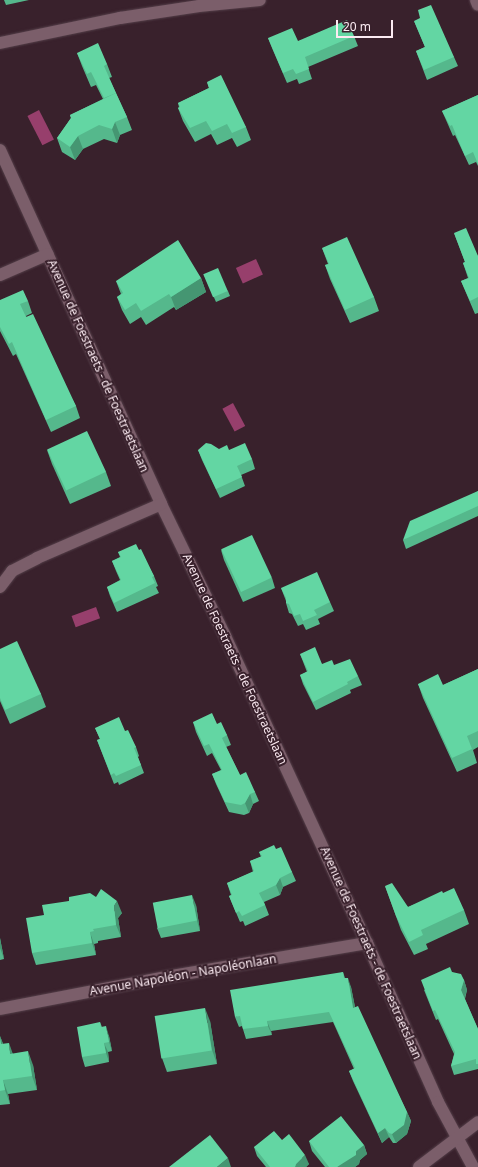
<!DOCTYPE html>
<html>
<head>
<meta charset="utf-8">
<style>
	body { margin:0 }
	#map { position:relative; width:478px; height:1167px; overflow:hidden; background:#39212c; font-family:"Noto Sans",sans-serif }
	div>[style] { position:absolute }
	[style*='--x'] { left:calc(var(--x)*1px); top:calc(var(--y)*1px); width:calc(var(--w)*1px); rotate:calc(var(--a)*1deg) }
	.water>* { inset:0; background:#973f6c; transform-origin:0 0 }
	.roads { filter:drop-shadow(0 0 1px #543f49) drop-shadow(0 0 1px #543f49) }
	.minor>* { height:12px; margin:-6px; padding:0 6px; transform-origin:6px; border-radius:6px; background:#7b5e6a }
	.wall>* { inset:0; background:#55b88c }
	.shaded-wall>* { inset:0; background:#459672 }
	.building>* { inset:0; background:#63d6a3; transform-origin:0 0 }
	span { translate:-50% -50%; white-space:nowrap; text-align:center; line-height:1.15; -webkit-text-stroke:4px #39212c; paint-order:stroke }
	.street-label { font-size:12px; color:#fcebf2 }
	.scale { position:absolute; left:336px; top:20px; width:57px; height:18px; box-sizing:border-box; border:2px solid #fcebf2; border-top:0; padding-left:5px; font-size:12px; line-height:14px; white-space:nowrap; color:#fcebf2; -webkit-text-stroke:3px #39212c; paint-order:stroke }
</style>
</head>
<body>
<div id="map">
	<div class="water">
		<div style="left:39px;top:110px;width:33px;height:13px;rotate:63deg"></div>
		<div style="left:256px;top:259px;width:17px;height:22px;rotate:66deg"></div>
		<div style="left:233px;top:403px;width:26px;height:12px;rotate:62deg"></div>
		<div style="left:96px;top:607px;width:12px;height:26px;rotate:70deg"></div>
	</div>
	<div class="roads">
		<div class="minor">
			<div style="--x:476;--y:0;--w:5;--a:68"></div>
			<div style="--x:0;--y:43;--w:123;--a:-11.8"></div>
			<div style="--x:120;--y:18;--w:80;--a:-8.6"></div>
			<div style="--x:199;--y:6;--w:61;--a:-5.6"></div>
			<div style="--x:0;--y:150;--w:389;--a:65.5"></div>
			<div style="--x:161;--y:504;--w:147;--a:64.1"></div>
			<div style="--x:225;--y:636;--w:338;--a:65.2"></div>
			<div style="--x:367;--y:943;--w:174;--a:65.9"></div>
			<div style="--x:438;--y:1102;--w:74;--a:61.7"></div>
			<div style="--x:0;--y:275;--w:52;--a:-23.6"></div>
			<div style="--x:0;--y:587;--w:20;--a:-53"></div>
			<div style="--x:12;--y:571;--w:28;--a:-27"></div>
			<div style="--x:37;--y:558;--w:135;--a:-23.5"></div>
			<div style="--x:0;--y:1009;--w:169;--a:-10.9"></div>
			<div style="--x:166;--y:977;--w:204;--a:-9.6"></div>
			<div style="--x:419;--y:1167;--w:74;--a:-37.3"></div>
		</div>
	</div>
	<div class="wall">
		<div style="clip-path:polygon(4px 0,29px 0,6px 5px)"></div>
		<div style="clip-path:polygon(414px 21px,454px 57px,458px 66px,427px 80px,416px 51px,425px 47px)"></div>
		<div style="clip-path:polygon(354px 36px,358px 46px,308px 67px,312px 79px,299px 84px,297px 79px,287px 83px,272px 48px,268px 38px,298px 41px)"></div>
		<div style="clip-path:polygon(77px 53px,107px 64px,112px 77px,109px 78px,127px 117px,132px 130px,120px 135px,117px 143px,104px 139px,83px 149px,75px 160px,62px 152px,57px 138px,71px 118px,70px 115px,103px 99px,96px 85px,91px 87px,82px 66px)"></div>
		<div style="clip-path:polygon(207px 82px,246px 127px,251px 140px,237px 147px,232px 138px,217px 145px,211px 134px,195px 142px,183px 121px,178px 108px,179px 107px,178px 103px,209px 88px)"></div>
		<div style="clip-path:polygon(478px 95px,478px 166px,476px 162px,469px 165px,455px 135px,453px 136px,446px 120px,442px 111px)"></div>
		<div style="clip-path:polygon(454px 233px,478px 256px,478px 313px,475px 314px,461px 281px,468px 278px,463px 263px,465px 262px)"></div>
		<div style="clip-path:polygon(322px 248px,374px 297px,379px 311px,350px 323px,330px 279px,325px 265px,328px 264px)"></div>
		<div style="clip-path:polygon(204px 275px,228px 291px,230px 296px,216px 302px)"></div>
		<div style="clip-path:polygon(201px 278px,206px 292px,176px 310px,174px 307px,146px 325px,141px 317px,130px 324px,122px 310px,117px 297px,121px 294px,116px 281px)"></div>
		<div style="clip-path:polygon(0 300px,28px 301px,32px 313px,26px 316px,76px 406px,80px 418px,51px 432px,16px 354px,13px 356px,0 331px)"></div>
		<div style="clip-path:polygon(219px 449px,229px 450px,252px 459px,255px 469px,241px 475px,245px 486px,220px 498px,202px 460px,198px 450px)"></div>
		<div style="clip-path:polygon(47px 450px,106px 472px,111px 486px,70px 504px,52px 464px)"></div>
		<div style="clip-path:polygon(478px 491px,478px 516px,406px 549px,403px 540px)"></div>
		<div style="clip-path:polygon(139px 550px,154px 576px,158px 586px,156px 587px,159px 593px,117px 612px,110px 596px,107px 587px,120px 580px,116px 571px,112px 561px,120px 557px,118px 552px)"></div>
		<div style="clip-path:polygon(221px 550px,272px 578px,275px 588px,243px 602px,224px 560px)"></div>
		<div style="clip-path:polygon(281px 588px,330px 602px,334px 611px,318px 619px,320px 624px,306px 630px,303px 624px,298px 626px,292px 614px,289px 613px,286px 603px,286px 601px)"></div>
		<div style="clip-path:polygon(0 649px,41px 694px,46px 707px,10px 724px,0 701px)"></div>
		<div style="clip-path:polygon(300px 654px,322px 664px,358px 676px,362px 685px,350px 690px,351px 693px,316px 710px,303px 684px,300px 675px,307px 672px)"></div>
		<div style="clip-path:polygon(478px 669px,478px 747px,473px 750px,477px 763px,457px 772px,423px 698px,418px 684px,443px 685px)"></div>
		<div style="clip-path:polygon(193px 722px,217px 724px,227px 735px,231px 745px,226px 747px,240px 775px,255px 792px,259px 801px,253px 804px,249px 813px,244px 815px,229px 812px,216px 784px,212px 774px,221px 770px,212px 753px,207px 756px,196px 732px)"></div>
		<div style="clip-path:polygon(95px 728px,125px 731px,136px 747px,139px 756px,138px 757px,144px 773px,119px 785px,118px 782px,114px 784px,97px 740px,100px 739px)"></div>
		<div style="clip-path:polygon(276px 849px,292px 872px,296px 881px,283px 887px,280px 895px,264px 902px,269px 915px,245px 926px,243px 921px,240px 922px,229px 896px,231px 895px,227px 883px,253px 872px,250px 861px,261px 857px,259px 852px)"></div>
		<div style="clip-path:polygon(385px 886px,408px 907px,443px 893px,464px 910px,469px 924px,426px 944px,428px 949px,414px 955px,401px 930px)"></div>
		<div style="clip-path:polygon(69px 901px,122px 913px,118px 918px,121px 937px,98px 941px,98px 943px,94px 944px,96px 955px,36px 965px,32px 953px,44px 915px)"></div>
		<div style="clip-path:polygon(196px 905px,200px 931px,161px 938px,157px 928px)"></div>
		<div style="clip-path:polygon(0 938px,4px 959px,0 960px)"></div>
		<div style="clip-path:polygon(343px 972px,345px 978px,351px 987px,355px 1007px,407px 1112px,411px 1121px,407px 1134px,396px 1143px,393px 1143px,389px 1137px,382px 1143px,353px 1081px,349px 1071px,354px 1069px,333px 1022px,271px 1031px,272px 1035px,246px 1039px,242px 1026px,239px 1027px,235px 1017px)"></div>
		<div style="clip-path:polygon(452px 972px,464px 980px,467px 990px,465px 999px,478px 1029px,478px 1026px,478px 1070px,478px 1069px,454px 1075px,451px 1066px,454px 1054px,438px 1019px,436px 1020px,424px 990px)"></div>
		<div style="clip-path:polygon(210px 1021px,217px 1064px,167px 1072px,162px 1058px)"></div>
		<div style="clip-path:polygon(100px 1022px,102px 1027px,109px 1036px,112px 1051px,108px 1052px,109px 1062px,85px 1067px,82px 1057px)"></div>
		<div style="clip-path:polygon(0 1036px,3px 1044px,13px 1054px,33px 1065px,37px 1090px,8px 1094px,10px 1104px,0 1105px)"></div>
		<div style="clip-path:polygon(282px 1140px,309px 1164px,306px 1167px,266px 1167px,257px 1156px,254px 1147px)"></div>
		<div style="clip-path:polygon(309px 1141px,364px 1145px,367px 1154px,360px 1160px,359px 1164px,355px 1167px,325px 1167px,312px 1151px)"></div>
	</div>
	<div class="shaded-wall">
		<div style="clip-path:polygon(115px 122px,120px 135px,117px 143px,112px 129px)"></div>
		<div style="clip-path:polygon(78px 136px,83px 149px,75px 160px,70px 147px)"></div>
		<div style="clip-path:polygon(201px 278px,206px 292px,176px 310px,171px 297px)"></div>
		<div style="clip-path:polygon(250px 794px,253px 804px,249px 813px,245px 803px)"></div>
		<div style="clip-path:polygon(280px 878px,283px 887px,280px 895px,276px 885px)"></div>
		<div style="clip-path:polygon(192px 895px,196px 905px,200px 931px,197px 921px)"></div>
		<div style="clip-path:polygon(117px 901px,122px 913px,118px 918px,121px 937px,116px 925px,114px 906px)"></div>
		<div style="clip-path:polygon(90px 932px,94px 944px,96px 955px,92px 943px)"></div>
		<div style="clip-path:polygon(0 938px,4px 959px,0 948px)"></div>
		<div style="clip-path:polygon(348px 978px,351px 987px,357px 1017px,353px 1008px)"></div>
		<div style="clip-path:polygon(464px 980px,467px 990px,464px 1000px,461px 990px)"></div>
		<div style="clip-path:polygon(205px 1008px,210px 1021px,217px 1064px,212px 1050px)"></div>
		<div style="clip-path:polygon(267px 1021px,271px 1031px,272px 1035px,268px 1026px)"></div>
		<div style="clip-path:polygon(106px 1026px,109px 1036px,112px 1051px,109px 1042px)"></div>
		<div style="clip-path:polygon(0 1036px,4px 1046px,1px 1044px)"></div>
		<div style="clip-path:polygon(9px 1043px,14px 1057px,10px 1054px)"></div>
		<div style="clip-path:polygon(104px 1043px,108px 1052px,109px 1062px,106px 1053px)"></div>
		<div style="clip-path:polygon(28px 1051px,33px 1065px,37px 1090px,32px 1076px)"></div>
		<div style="clip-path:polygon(3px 1080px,8px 1094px,10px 1104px,5px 1090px)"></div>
		<div style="clip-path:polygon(407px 1112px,411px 1121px,407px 1134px,396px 1143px,392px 1134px)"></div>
		<div style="clip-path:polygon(385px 1128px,389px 1137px,382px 1143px,378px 1133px)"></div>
		<div style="clip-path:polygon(364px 1145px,367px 1154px,360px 1160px,359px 1164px,355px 1167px,337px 1167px)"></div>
		<div style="clip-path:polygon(305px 1155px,309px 1164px,306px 1167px,295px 1167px,296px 1164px)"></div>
		<div style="clip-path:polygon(228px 1158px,231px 1167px,217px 1167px)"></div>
	</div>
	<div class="building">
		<div style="clip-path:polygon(431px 5px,454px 57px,424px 70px,416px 51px,425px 47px,414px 21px,420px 18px,418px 10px)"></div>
		<div style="clip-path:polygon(347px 20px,354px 36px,305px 57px,309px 69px,296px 74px,293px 69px,283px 73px,268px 38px,292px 28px,298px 41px)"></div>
		<div style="clip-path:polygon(98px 43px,107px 64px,104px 66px,116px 93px,104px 98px,91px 72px,87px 74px,77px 53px)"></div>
		<div style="clip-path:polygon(221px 75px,246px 127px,232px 133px,227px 124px,212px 131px,206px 121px,190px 128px,178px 108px,180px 107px,178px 103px,209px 88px,207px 82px)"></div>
		<div style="clip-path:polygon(116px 93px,127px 117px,115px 122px,112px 129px,99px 125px,78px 136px,70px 147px,57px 138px,71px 118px,70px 115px)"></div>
		<div style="clip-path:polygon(478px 95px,478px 164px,473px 152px,465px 156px,452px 125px,450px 126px,442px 111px)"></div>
		<div style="clip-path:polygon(466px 228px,478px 256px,478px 297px,470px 301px,461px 281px,469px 278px,463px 263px,465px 262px,454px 233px)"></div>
		<div style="clip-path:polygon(347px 237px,374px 297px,345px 310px,325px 265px,329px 264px,322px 248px)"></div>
		<div style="clip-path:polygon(178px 240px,201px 278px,171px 297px,169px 294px,141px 311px,136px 303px,125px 310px,117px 297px,123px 293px,116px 281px)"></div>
		<div style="left:218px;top:268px;width:25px;height:16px;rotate:67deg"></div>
		<div style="clip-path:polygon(23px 290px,28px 301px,20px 304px,26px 317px,33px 314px,76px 406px,46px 420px,12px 342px,9px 344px,0 327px,0 300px)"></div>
		<div style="left:87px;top:431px;width:45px;height:44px;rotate:65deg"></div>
		<div style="clip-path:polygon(206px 443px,211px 444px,219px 449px,227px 445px,229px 450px,245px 443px,252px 459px,237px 466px,242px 477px,216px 489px,198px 450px)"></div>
		<div style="clip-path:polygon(478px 491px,478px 506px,403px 540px,410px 521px)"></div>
		<div style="left:252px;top:535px;width:47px;height:34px;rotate:65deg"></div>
		<div style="clip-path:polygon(136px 544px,139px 550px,141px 549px,154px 576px,152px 577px,155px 583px,114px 603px,107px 587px,121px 580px,112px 561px,121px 557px,118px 552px)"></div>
		<div style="clip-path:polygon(317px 572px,330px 602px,314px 610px,317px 615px,303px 621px,300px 614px,294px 616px,289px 604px,286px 603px,286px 598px,281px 588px)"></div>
		<div style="clip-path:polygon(17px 641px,41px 694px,5px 710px,0 698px,0 649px)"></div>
		<div style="clip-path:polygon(315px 647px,322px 664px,332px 660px,334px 665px,350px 659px,358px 676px,347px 682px,348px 684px,313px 702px,300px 675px,308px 671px,300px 654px)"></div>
		<div style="clip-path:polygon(478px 669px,478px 731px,467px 736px,472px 749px,452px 758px,418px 684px,438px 674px,443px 685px)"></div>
		<div style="clip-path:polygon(212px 713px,217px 724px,221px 722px,227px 735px,222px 738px,240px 775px,246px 772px,255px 792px,250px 794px,245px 803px,241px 805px,225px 802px,212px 774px,222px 770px,209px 744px,204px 746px,193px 722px)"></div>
		<div style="clip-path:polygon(119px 717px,125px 731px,128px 730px,136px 747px,134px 748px,141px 765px,116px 776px,114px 773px,111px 775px,97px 740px,100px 739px,95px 728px)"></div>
		<div style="clip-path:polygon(274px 845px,276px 849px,281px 847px,292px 872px,280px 878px,276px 885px,259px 893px,265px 905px,242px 916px,239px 911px,236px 913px,229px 896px,232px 895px,227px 883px,254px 871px,250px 861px,262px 856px,259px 852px)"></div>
		<div style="clip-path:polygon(392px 883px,408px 907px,442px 891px,443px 893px,454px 888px,464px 910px,421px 930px,423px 935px,409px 942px,396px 916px,385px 886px)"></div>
		<div style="clip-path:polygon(101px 889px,117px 901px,114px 906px,116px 925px,93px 929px,94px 931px,90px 932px,92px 943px,32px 953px,26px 918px,44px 915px,42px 905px,69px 901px,69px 897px,90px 893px,96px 897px)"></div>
		<div style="left:192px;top:895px;width:26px;height:40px;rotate:79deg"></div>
		<div style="clip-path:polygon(450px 967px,452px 972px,461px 974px,464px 980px,461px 990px,478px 1029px,478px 1026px,478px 1064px,476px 1064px,476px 1059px,451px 1066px,455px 1052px,435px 1010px,433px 1011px,421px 980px)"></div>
		<div style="clip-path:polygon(343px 972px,344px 978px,348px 978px,353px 1008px,358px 1006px,407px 1112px,404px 1125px,392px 1134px,389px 1133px,385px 1128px,378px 1133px,349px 1071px,355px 1068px,329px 1012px,267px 1021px,268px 1026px,243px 1029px,240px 1016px,235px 1017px,230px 990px)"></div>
		<div style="left:205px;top:1008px;width:43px;height:51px;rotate:81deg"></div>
		<div style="clip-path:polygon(100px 1022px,101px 1027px,106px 1026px,109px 1042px,104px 1043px,106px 1053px,82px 1057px,77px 1027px)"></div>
		<div style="clip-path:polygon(0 1039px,1px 1044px,9px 1043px,10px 1054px,28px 1051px,32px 1076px,3px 1080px,5px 1090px,0 1091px)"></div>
		<div style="clip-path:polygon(341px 1116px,364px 1145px,356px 1151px,356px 1155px,337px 1167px,329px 1167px,309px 1141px)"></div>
		<div style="clip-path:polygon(274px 1131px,282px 1140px,289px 1134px,305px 1155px,296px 1164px,295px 1167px,270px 1167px,254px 1147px)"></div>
		<div style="clip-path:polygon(210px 1135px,228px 1158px,217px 1167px,169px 1167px)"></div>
	</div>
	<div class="street-label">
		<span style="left:98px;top:366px;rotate:66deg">Avenue de Foestraets - de Foestraetslaan</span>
		<span style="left:235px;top:659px;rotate:65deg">Avenue de Foestraets - de Foestraetslaan</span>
		<span style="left:371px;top:953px;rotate:66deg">Avenue de Foestraets - de Foestraetslaan</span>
		<span style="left:183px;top:975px;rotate:-10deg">Avenue Napoléon - Napoléonlaan</span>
	</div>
	<div class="scale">20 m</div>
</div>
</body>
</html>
